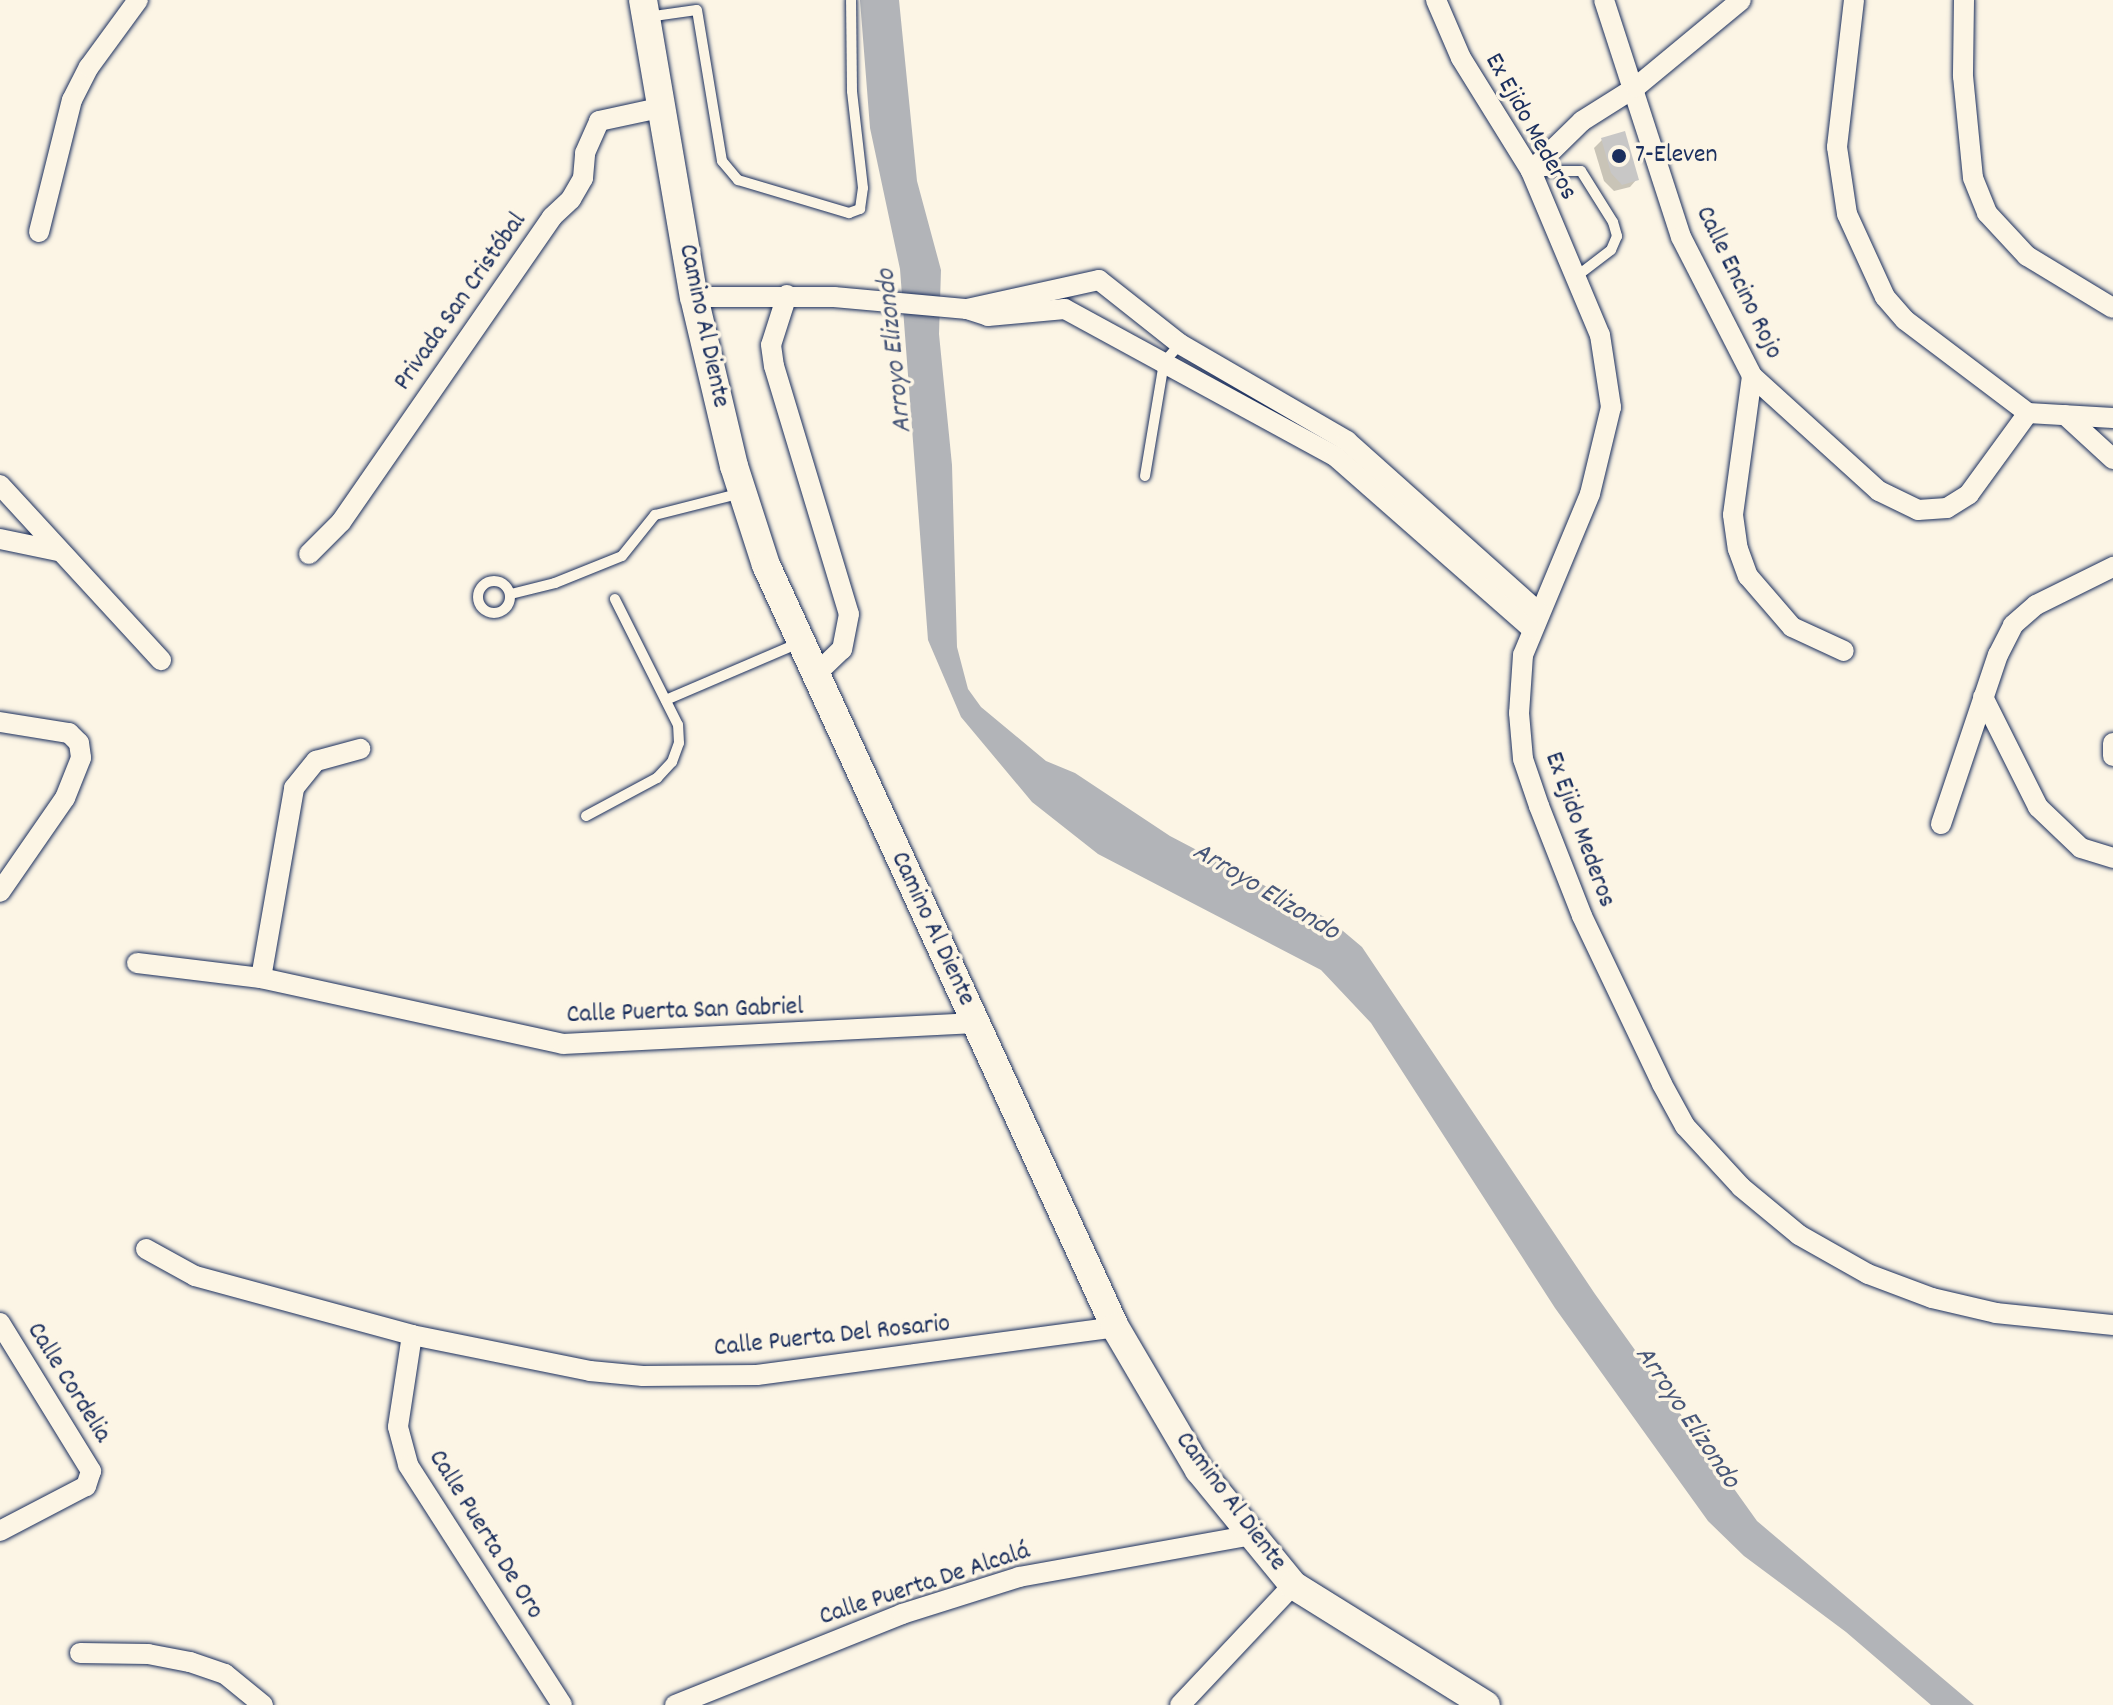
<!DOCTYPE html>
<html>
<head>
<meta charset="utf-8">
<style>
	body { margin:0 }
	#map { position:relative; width:2113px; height:1705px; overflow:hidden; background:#fcf5e5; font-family:Dekko,sans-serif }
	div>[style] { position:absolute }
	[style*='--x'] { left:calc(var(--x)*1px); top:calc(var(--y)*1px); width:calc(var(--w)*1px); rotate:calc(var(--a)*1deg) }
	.water>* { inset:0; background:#b2b4b8 }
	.shadow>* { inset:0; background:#0003 }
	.building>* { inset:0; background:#c8c7c6 }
	.roads { filter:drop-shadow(0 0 2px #1b2f5e) drop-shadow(0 0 2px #1b2f5e) }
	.lane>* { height:10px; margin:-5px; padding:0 5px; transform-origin:5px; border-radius:5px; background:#fcf5e5 }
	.lane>.ring { margin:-5px; padding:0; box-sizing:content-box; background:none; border:10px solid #fcf5e5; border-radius:50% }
	.street>* { height:20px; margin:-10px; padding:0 10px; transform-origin:10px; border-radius:10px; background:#fcf5e5 }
	.secondary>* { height:28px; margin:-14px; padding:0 14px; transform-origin:14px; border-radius:14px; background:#fcf5e5 }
	.dots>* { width:22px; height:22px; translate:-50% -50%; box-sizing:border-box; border:4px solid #fcf5e5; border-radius:50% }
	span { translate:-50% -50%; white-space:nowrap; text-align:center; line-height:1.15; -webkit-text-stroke:7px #fcf5e5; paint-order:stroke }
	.street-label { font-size:26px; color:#1b2f5e }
	.poi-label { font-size:26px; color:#1b2f5e }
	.left { translate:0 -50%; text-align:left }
	.water-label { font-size:28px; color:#485779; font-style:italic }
</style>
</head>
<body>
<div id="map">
	<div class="water">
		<div style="clip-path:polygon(860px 0,899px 0,917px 181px,941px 270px,939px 334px,952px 465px,957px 647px,968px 689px,981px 707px,1046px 761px,1075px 773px,1170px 836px,1330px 920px,1362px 947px,1595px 1294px,1757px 1521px,1974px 1705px,1931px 1705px,1846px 1632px,1744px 1556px,1708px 1521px,1555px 1308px,1371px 1023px,1321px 970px,1098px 854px,1032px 802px,961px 717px,928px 640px,900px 269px,870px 128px)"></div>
	</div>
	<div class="shadow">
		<div style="clip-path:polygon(1602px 140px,1637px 179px,1630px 187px,1614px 191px,1604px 181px,1594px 148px)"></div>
	</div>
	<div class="building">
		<div style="clip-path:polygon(1625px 131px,1639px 180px,1622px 185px,1611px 173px,1601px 138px)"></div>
	</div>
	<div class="roads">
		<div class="lane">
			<div style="--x:647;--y:17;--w:50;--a:-8"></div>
			<div style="--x:697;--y:10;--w:153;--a:80.6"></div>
			<div style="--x:722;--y:161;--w:25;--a:50"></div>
			<div style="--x:738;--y:180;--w:116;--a:16.6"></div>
			<div style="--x:849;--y:213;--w:12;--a:-20"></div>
			<div style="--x:860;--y:209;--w:21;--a:-82"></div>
			<div style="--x:863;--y:188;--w:98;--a:-96.5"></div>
			<div style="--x:852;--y:91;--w:91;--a:-90.6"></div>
			<div style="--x:1536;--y:171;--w:45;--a:0"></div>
			<div style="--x:1581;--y:171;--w:60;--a:57.9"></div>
			<div style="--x:1613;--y:222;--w:15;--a:74"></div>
			<div style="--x:1617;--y:236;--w:15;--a:113"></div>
			<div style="--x:1611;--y:250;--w:43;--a:142.6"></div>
			<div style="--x:1145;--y:476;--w:116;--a:-80.5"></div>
			<div style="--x:1164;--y:362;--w:24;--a:-48"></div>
			<div class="ring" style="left:478px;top:581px;width:22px;height:22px"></div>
			<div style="--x:511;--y:594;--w:45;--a:-14"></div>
			<div style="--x:555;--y:583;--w:72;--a:-21.9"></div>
			<div style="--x:622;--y:556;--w:53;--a:-51.2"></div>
			<div style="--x:655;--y:515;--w:89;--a:-14.3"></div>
			<div style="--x:666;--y:700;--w:145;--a:-23.2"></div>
			<div style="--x:586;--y:816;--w:81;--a:-28.2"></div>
			<div style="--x:657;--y:778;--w:22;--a:-47"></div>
			<div style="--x:672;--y:762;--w:20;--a:-70"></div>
			<div style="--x:679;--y:743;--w:18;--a:-93"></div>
			<div style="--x:678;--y:725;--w:141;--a:-116.6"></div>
		</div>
		<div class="street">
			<div style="--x:1436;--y:0;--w:63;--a:66.7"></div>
			<div style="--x:1461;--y:58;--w:133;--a:58.2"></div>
			<div style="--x:1531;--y:171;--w:178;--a:67.2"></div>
			<div style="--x:1600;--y:335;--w:73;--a:81.3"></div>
			<div style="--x:1611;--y:407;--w:89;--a:103.6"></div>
			<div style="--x:1590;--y:494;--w:174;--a:112.6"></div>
			<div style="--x:1523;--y:655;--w:58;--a:93.9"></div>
			<div style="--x:1519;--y:713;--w:46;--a:85"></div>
			<div style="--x:1523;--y:759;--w:50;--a:71.2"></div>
			<div style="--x:1539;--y:806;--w:118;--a:68.6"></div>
			<div style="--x:1582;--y:916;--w:186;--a:64.5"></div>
			<div style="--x:1662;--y:1084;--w:48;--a:61.3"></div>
			<div style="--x:1685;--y:1126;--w:83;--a:47.4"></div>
			<div style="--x:1741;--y:1187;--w:75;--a:39.6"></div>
			<div style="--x:1799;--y:1235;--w:79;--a:29.5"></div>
			<div style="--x:1868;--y:1274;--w:68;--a:20.6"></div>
			<div style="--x:1932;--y:1298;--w:66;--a:13.2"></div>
			<div style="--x:1996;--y:1313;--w:118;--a:5.9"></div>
			<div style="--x:1604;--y:0;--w:249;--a:72"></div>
			<div style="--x:1681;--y:237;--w:156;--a:62.9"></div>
			<div style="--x:1752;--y:376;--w:171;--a:42.2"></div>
			<div style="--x:1879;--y:491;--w:43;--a:26"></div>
			<div style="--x:1918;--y:510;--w:29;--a:-4"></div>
			<div style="--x:1947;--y:508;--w:26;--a:-32"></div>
			<div style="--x:1969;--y:494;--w:100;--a:-53.9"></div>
			<div style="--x:1854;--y:0;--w:148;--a:96.6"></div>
			<div style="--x:1837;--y:147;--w:68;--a:81.5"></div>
			<div style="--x:1847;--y:214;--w:91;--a:65.4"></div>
			<div style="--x:1885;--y:297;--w:30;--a:49"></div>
			<div style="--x:1905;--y:320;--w:154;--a:37.1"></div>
			<div style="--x:2028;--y:413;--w:85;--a:3.4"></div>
			<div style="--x:1964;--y:0;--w:76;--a:90.8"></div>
			<div style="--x:1963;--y:76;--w:102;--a:84.4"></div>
			<div style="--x:1973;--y:178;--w:38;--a:68"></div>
			<div style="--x:1987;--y:213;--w:59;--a:47.1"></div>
			<div style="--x:2027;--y:256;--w:100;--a:31.2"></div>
			<div style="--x:1531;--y:171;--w:71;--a:-44.4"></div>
			<div style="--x:1582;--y:121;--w:64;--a:-32.2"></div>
			<div style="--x:1636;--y:87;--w:136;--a:-39.6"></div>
			<div style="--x:39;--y:232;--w:136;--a:-76"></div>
			<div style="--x:72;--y:100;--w:37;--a:-63"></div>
			<div style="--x:89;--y:67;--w:83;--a:-53.8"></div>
			<div style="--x:787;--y:295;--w:52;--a:107.7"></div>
			<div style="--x:771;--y:345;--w:21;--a:82"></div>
			<div style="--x:774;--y:366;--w:259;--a:73.2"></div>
			<div style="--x:849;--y:614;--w:36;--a:101"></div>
			<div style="--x:842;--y:649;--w:39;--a:136"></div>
			<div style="--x:694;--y:297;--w:140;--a:0"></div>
			<div style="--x:834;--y:297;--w:134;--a:5.2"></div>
			<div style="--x:967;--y:309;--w:22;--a:18"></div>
			<div style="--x:988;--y:316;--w:77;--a:-5.2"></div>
			<div style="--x:1065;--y:309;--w:307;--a:28.6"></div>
			<div style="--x:1335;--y:456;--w:262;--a:41.3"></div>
			<div style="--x:967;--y:309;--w:135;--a:-12.4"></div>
			<div style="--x:1099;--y:280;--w:103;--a:38.3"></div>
			<div style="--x:1180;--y:344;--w:193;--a:30.1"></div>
			<div style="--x:1347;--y:441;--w:256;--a:41.8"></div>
			<div style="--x:1752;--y:376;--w:140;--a:97.8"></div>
			<div style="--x:1733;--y:515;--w:34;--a:82"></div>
			<div style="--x:1738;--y:549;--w:29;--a:70"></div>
			<div style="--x:1748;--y:576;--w:67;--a:49.2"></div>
			<div style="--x:1792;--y:627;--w:57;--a:24.8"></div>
			<div style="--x:2065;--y:415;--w:65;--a:42.5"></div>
			<div style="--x:0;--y:485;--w:238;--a:47.4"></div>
			<div style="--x:0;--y:539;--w:59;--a:11.7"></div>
			<div style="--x:309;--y:554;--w:45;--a:-45"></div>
			<div style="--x:341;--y:522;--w:371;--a:-55.3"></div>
			<div style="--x:552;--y:217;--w:26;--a:-43"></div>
			<div style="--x:571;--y:199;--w:24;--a:-60"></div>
			<div style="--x:583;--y:178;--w:25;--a:-85"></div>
			<div style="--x:585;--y:153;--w:35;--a:-66"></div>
			<div style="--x:599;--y:121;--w:61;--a:-12.2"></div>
			<div style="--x:1983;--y:697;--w:123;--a:63.4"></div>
			<div style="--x:2038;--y:807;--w:59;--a:43.6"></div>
			<div style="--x:2081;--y:848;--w:34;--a:17"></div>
			<div style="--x:0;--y:722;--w:70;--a:9.1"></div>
			<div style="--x:69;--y:733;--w:14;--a:45"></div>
			<div style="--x:79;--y:743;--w:15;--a:82"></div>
			<div style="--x:81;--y:758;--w:43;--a:111.8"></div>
			<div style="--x:65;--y:798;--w:114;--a:124.7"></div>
			<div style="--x:2113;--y:743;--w:13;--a:90"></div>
			<div style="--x:1941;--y:824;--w:178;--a:-71.4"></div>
			<div style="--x:1998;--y:655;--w:34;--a:-63"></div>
			<div style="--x:2013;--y:625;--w:30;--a:-41"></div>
			<div style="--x:2036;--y:605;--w:86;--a:-26.3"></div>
			<div style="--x:137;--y:963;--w:125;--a:6.9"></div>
			<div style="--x:261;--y:978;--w:309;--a:12.3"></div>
			<div style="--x:563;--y:1044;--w:413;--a:-2.9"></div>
			<div style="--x:261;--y:978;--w:193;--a:-80.1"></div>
			<div style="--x:294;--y:788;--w:35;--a:-51"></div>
			<div style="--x:316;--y:761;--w:46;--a:-15.3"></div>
			<div style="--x:146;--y:1249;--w:56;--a:28.9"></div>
			<div style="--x:195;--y:1276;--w:225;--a:15.2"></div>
			<div style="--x:412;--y:1335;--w:182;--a:11.4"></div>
			<div style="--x:590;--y:1371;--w:53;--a:5.4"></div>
			<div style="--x:643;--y:1376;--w:114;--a:-0.5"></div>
			<div style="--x:757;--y:1375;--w:361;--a:-7.6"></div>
			<div style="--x:0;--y:1323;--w:174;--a:58.4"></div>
			<div style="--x:91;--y:1471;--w:16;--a:108"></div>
			<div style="--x:86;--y:1486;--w:97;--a:152.4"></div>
			<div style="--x:412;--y:1335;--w:93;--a:98.7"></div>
			<div style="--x:398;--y:1427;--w:39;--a:75"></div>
			<div style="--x:408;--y:1465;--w:285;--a:57.3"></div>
			<div style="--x:80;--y:1653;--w:68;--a:0.8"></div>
			<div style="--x:148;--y:1654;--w:43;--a:10.8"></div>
			<div style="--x:190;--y:1662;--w:37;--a:19"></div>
			<div style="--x:225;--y:1674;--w:49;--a:39.2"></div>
			<div style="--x:675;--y:1705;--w:245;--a:-21.8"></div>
			<div style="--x:902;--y:1614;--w:123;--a:-17.5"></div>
			<div style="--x:1019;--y:1577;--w:233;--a:-10.2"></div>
			<div style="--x:1180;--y:1705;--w:165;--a:-46.7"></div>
		</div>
		<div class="secondary">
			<div style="--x:643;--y:0;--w:301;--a:80.3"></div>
			<div style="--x:694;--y:297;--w:174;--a:76.7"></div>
			<div style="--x:734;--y:466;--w:104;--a:72.1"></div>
			<div style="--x:766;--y:565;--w:838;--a:65.39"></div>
			<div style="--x:1115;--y:1327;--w:166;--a:59.6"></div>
			<div style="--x:1199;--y:1470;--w:149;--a:50.7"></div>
			<div style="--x:1293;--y:1585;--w:227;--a:31.9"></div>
		</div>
	</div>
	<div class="dots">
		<div style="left:1619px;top:156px;background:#1b2f5e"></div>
	</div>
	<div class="street-label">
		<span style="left:1530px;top:127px;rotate:61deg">Ex Ejido Mederos</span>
		<span style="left:1738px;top:283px;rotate:64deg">Calle Encino Rojo</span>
		<span style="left:461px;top:302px;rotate:-55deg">Privada San Cristóbal</span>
		<span style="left:703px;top:326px;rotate:78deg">Camino Al Diente</span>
		<span style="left:1579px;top:830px;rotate:70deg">Ex Ejido Mederos</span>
		<span style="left:932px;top:929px;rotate:65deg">Camino Al Diente</span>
		<span style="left:685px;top:1012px;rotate:-2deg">Calle Puerta San Gabriel</span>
		<span style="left:832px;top:1337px;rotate:-6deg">Calle Puerta Del Rosario</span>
		<span style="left:68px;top:1383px;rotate:58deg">Calle Cordelia</span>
		<span style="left:1230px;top:1502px;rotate:53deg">Camino Al Diente</span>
		<span style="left:485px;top:1535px;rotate:58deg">Calle Puerta De Oro</span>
		<span style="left:925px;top:1585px;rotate:-18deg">Calle Puerta De Alcalá</span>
	</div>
	<div class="poi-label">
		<span class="left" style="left:1635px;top:156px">7-Eleven</span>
	</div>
	<div class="water-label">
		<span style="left:896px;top:351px;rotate:-96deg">Arroyo Elizondo</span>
		<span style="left:1265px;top:893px;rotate:31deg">Arroyo Elizondo</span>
		<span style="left:1686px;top:1418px;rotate:56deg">Arroyo Elizondo</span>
	</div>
</div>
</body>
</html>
